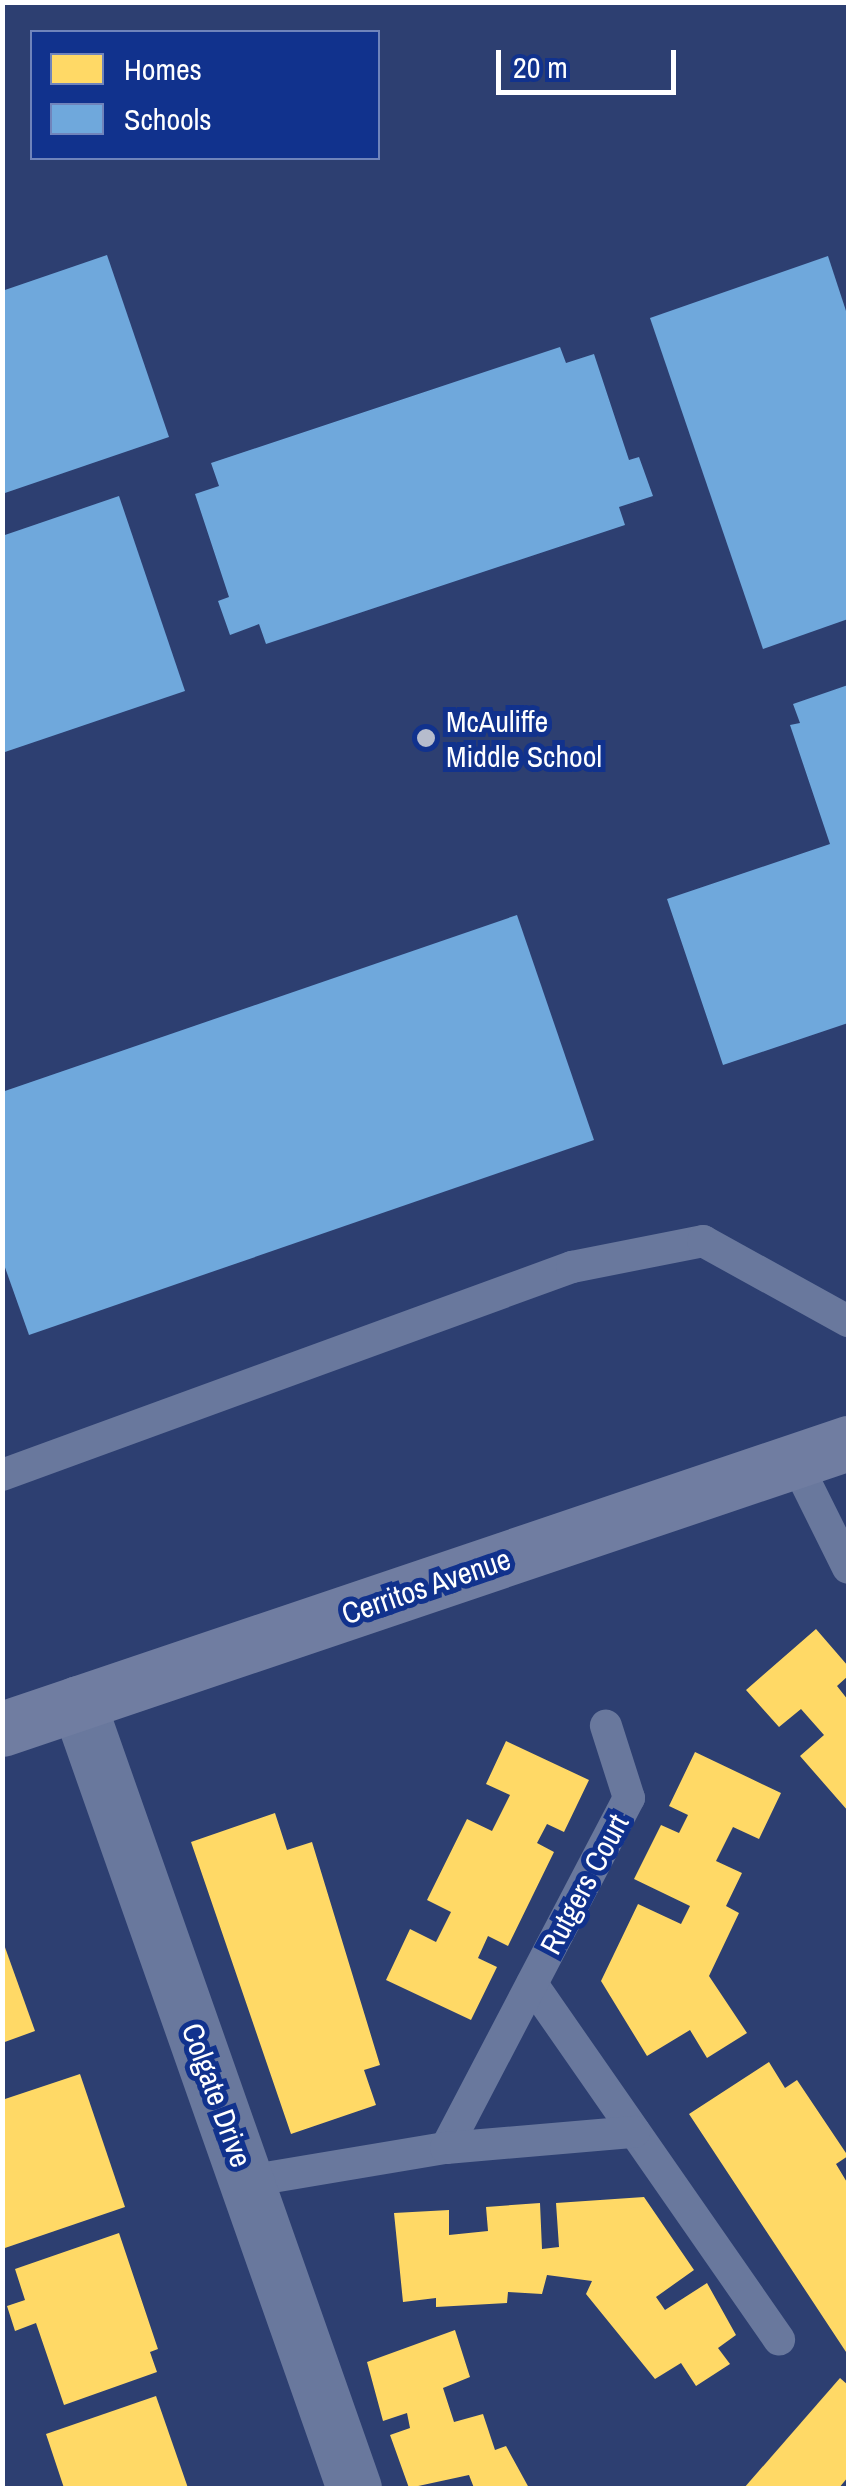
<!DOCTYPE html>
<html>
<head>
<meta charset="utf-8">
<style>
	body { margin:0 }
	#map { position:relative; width:851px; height:2491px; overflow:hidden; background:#2d3f71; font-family:"Archivo Narrow",sans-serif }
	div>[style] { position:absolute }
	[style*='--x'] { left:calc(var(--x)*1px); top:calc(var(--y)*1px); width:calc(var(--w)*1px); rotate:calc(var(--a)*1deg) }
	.homes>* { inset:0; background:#ffd966 }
	.schools>* { inset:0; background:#6fa8dc }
	.service>* { height:32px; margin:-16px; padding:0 16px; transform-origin:16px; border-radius:16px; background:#69789d }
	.minor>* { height:55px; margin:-27.5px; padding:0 27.5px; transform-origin:27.5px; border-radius:27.5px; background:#69789d }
	.secondary>* { height:55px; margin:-27.5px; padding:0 27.5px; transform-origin:27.5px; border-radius:27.5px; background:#707da1 }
	.dots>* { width:28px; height:28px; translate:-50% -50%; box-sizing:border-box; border:5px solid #11328d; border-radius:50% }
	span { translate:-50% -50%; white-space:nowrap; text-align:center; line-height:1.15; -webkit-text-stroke:10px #11328d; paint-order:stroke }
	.poi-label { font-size:30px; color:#fff }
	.left { translate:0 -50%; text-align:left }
	.street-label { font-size:30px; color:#fff }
	.frame { position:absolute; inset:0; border:5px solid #fff; pointer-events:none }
	.legend { position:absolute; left:30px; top:30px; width:350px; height:130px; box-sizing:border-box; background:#11328d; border:2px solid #7084bb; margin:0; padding:12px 18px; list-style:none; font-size:30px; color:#fff }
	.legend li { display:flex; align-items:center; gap:20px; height:50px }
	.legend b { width:50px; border:2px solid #7084bb }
	.scale { position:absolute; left:496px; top:50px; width:180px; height:45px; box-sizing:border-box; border:5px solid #fff; border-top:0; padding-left:12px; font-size:30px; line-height:35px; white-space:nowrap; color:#fff; -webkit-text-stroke:8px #11328d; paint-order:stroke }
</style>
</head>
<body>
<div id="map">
	<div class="homes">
		<div style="clip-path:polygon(816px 1629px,848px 1666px,848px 1676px,837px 1686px,848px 1700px,848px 1811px,800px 1756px,824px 1735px,801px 1709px,779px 1727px,746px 1690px)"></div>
		<div style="clip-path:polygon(506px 1741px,589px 1780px,564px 1832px,547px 1824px,537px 1843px,554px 1852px,508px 1946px,488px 1936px,478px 1958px,497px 1967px,471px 2020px,386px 1980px,410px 1929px,436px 1942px,451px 1912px,427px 1900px,467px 1819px,492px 1831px,510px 1795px,486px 1784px)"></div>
		<div style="clip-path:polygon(695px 1752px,781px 1793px,759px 1839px,733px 1827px,716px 1861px,742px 1873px,726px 1906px,739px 1913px,709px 1976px,747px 2033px,707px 2058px,690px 2030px,647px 2056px,601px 1981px,638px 1904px,681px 1924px,690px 1906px,634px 1879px,661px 1825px,679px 1833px,688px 1815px,669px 1806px)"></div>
		<div style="clip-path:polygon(275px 1813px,287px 1850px,312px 1842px,380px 2065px,364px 2070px,376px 2105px,291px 2134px,191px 1842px)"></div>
		<div style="clip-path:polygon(2px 1939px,35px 2031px,2px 2043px)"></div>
		<div style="clip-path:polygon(769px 2062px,785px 2088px,797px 2080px,848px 2156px,836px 2164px,848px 2184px,848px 2355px,689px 2114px)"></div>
		<div style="clip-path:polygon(80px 2074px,125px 2207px,2px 2249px,2px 2100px)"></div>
		<div style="clip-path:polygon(644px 2197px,694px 2270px,656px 2297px,665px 2310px,707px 2283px,736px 2335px,718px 2348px,730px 2364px,696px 2386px,681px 2363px,655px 2379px,586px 2294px,592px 2281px,547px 2275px,542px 2294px,508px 2292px,507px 2303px,436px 2307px,436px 2298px,403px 2302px,394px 2213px,449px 2210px,449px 2235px,488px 2231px,486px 2207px,540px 2203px,542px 2249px,559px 2247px,556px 2203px)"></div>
		<div style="clip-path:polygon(119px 2233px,158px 2349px,150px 2352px,157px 2372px,64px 2405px,36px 2323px,15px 2331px,7px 2306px,25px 2300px,15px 2269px)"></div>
		<div style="clip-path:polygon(455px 2330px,470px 2377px,443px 2388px,454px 2422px,483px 2414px,495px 2450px,506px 2446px,529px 2488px,474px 2488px,469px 2475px,409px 2488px,390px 2435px,410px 2428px,407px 2413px,383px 2421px,367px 2362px)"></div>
		<div style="clip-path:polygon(840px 2378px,848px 2385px,848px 2477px,839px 2488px,744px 2488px)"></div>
		<div style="clip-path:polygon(156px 2396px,188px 2488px,64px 2488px,46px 2434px)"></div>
	</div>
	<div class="schools">
		<div style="clip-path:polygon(107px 255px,169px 437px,2px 494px,2px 291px)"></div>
		<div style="clip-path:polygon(828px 256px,848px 317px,848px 619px,763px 649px,650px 318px)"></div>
		<div style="clip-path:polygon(560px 347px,566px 363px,594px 354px,629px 460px,639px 457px,653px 496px,619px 507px,625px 525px,266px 644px,259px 624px,230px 635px,218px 601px,229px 597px,195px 494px,219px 486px,211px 463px)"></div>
		<div style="clip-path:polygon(119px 496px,185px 691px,2px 753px,2px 536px)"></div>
		<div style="clip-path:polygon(848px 685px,848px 1023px,723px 1065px,667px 899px,830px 844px,790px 725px,800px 723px,793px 704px)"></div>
		<div style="clip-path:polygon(517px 915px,594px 1140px,29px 1335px,2px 1259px,2px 1092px)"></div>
	</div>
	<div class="service">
		<div style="--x:795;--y:1461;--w:119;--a:63.6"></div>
		<div style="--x:2;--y:1475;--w:607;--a:-20.05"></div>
		<div style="--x:572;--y:1267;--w:134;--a:-11.2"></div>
		<div style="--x:703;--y:1241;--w:166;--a:28.9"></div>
		<div style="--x:532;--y:1984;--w:433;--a:55.2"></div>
		<div style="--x:446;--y:2148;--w:395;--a:-62.4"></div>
		<div style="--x:629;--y:1798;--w:76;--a:-107.7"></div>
		<div style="--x:248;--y:2181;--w:201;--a:-9.5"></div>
		<div style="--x:446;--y:2148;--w:189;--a:-4.9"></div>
	</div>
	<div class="minor">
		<div style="--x:78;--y:1703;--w:832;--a:70.63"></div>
	</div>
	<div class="secondary">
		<div style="--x:2;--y:1729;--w:893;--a:-18.68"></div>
	</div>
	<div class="dots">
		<div style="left:426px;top:738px;background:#b6bccd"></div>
	</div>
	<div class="poi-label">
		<span class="left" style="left:446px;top:738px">McAuliffe<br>Middle School</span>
	</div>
	<div class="street-label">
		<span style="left:426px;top:1586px;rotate:-19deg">Cerritos Avenue</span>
		<span style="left:584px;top:1884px;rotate:-62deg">Rutgers Court</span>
		<span style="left:217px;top:2095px;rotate:70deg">Colgate Drive</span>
	</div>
	<div class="frame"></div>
	<ul class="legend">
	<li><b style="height:28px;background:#ffd966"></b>Homes</li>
	<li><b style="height:28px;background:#6fa8dc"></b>Schools</li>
	</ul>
	<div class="scale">20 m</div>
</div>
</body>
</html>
